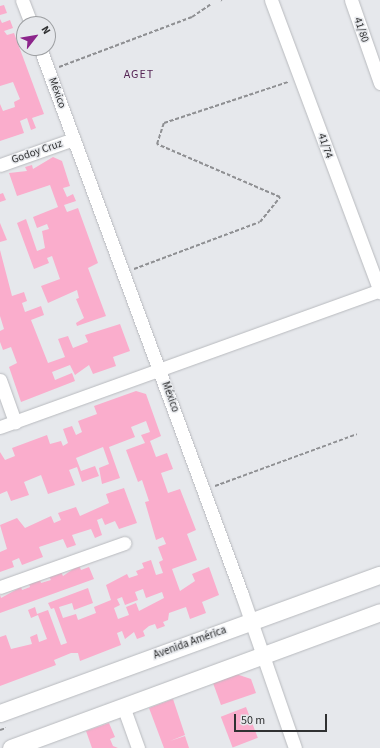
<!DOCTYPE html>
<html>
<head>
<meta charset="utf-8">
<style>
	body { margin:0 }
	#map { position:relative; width:380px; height:748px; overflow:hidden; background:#e6e8ec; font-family:"Source Sans 3",sans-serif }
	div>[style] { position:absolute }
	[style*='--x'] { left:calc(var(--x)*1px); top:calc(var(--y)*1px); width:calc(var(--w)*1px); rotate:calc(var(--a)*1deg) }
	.building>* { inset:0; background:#faadcc; transform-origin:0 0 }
	.path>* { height:2px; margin-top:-1px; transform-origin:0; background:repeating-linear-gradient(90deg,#8f9093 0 4px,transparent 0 6px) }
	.roads { filter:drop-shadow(0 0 1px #b8babe) drop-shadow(0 0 1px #b8babe) }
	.minor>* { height:13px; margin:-6.5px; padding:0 6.5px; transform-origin:6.5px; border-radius:6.5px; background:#fff }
	.major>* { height:17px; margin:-8.5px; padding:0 8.5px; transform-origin:8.5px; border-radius:8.5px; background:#fff }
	span { translate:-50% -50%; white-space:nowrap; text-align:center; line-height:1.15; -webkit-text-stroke:3px #e6e8ec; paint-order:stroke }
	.street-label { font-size:11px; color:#303132 }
	.neighbourhood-label { font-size:12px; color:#562555; letter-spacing:1px }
	.north { position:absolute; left:16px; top:16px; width:40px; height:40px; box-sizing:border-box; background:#e6e8ec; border:1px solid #9d9fa2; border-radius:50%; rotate:59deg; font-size:11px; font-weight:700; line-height:16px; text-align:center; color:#303132 }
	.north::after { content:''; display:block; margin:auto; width:14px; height:18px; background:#8c258b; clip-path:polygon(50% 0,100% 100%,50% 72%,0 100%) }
	.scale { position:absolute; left:234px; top:714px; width:93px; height:18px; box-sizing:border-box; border:2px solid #303132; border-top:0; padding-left:5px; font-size:12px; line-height:14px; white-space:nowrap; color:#303132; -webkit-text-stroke:3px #e6e8ec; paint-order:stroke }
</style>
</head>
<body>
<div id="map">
	<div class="building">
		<div style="clip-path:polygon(4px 5px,7px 13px,0 15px,0 6px)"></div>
		<div style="clip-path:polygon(0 19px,2px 23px,10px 20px,13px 28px,4px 31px,7px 35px,14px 33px,44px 114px,32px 118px,36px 128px,31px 130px,27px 118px,20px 121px,24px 133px,0 141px,0 104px,3px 111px,15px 107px,14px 102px,20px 99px,13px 82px,0 86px)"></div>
		<div style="clip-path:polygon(53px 157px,62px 161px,70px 186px,63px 188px,67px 197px,73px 194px,76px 201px,64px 205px,67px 212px,78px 208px,98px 263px,88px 268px,106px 316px,77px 326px,76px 323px,84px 318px,76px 299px,79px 298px,77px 290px,48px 303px,41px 286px,60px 279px,52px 256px,47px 258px,49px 263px,34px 269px,17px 223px,26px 219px,37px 251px,45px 248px,42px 231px,49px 229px,47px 224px,37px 228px,33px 217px,58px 207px,50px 185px,17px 196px,9px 173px,27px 171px,25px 167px,32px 165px,33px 169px)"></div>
		<div style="clip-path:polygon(3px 193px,6px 200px,0 202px,0 194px)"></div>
		<div style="clip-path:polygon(0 223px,7px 240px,0 242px)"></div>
		<div style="clip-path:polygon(0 250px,12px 296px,24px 292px,27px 301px,22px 303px,25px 312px,41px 306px,44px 315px,31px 320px,48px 363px,65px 357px,58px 339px,68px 336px,73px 348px,88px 342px,85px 335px,120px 324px,130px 351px,113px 357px,116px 366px,93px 374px,89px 365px,75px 375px,70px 365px,52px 372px,55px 380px,72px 373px,75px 381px,21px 402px,9px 367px,17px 363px,11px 347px,3px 350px,0 342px,0 331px,4px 329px,0 316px)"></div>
		<div style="clip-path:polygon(evenodd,136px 391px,146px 394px,161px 436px,150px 441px,156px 457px,167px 453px,173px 469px,161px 473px,168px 493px,180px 489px,196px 530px,187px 534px,197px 560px,172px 569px,180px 591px,195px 581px,192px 574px,209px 567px,219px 595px,202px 602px,206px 613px,190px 619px,186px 607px,169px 613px,168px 620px,163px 622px,165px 626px,157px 629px,155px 624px,149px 626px,143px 631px,145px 636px,137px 639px,134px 632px,125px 639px,122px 631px,117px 633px,121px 645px,80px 661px,78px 653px,71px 653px,54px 660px,56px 665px,0 686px,0 637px,6px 635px,11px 649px,32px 644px,30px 637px,37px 634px,39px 642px,47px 639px,38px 615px,31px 618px,28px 610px,35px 607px,37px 614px,48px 610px,61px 645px,67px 643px,54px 608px,51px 609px,48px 603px,88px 588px,93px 603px,74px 610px,72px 603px,59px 607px,63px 618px,76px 614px,78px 620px,96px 613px,94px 607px,111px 600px,106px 585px,127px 574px,129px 578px,138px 575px,136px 571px,144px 568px,142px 563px,151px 560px,156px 575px,163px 573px,159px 562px,163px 560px,158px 547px,166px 544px,163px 537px,156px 540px,145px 502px,149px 501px,142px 480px,138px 482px,126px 450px,145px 443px,141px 435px,150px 432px,146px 421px,131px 427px,135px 437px,109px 447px,120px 478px,102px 484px,99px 468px,109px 464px,103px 447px,76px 458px,81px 471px,95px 466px,99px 476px,82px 482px,77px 467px,69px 470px,75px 485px,48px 494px,41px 475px,24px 482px,29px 495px,11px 501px,7px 491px,0 494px,0 452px,5px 460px,15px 456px,12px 448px,47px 435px,50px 444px,61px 441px,63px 446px,68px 443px,63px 429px,72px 426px,76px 435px,82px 432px,78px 421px,97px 414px,94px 406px,136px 391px,143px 589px,146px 598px,162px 592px,164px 598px,139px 611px,136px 603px,126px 607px,129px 615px,118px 619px,114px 608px,120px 605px,117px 599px,122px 597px,125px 605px,138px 600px,135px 592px,143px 589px)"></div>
		<div style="clip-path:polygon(124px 488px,137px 523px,119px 529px,115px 521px,105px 525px,102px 518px,97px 520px,102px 535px,95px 538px,91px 529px,72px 535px,76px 545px,67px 548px,63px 539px,39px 547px,43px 557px,22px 565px,19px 558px,12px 561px,14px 567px,0 572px,0 552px,7px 549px,0 525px,17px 518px,25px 528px,51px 516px,54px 523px,61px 520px,58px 513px,76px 507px,80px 516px,109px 503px,106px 494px)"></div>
		<div style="clip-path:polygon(79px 565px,81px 570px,89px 567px,94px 579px,0 613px,0 595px,1px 598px,21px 587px,22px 590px,30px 587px,29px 583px,40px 580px,41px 583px,51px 580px,49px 576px,61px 572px,63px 576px)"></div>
		<div style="clip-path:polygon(236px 674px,251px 679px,256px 693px,221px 705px,213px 683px)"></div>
		<div style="clip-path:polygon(173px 699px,185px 735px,170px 741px,185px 736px,189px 748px,164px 748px,149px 708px)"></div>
		<div style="left:246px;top:707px;width:33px;height:27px;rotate:69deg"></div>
		<div style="clip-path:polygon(109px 723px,115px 737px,110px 739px,113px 746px,118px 748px,92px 748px,86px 731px)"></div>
	</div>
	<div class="path">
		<div style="--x:221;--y:0;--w:1;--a:45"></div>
		<div style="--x:59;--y:67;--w:142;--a:-20.6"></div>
		<div style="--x:192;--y:17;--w:22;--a:-34"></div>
		<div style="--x:134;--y:269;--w:134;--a:-20.5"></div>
		<div style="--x:260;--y:222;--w:32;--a:-51"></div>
		<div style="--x:280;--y:197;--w:134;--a:-156.7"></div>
		<div style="--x:157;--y:144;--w:22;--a:-72"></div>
		<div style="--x:164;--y:123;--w:131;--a:-18.3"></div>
		<div style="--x:215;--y:486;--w:151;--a:-20.1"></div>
		<div style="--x:0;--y:730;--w:6;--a:-18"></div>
	</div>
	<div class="roads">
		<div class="minor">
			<div style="--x:22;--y:0;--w:26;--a:69"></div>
			<div style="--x:271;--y:0;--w:312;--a:69.5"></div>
			<div style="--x:351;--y:0;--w:88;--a:70.7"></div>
			<div style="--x:40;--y:48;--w:583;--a:69.73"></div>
			<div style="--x:242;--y:595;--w:162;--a:70.9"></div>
			<div style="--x:0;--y:165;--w:78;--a:-19.4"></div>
			<div style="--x:0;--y:380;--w:45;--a:70.3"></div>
			<div style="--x:0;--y:427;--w:404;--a:-19.8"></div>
			<div style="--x:0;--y:587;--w:132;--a:-19.5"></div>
			<div style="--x:123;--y:706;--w:45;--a:70.3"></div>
		</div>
		<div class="major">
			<div style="--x:0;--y:713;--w:404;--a:-20"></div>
			<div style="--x:11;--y:748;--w:393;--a:-20.2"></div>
		</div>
	</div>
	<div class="street-label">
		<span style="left:361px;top:30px;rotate:71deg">41/80</span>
		<span style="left:57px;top:93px;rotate:70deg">México</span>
		<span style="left:325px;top:146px;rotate:71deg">41/74</span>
		<span style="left:37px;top:152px;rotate:-19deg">Godoy Cruz</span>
		<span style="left:170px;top:397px;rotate:70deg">México</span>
		<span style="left:190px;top:643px;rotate:-20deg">Avenida América</span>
	</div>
	<div class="neighbourhood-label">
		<span style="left:139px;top:75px">AGET</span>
	</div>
	<div class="north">N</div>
	<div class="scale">50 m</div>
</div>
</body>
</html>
